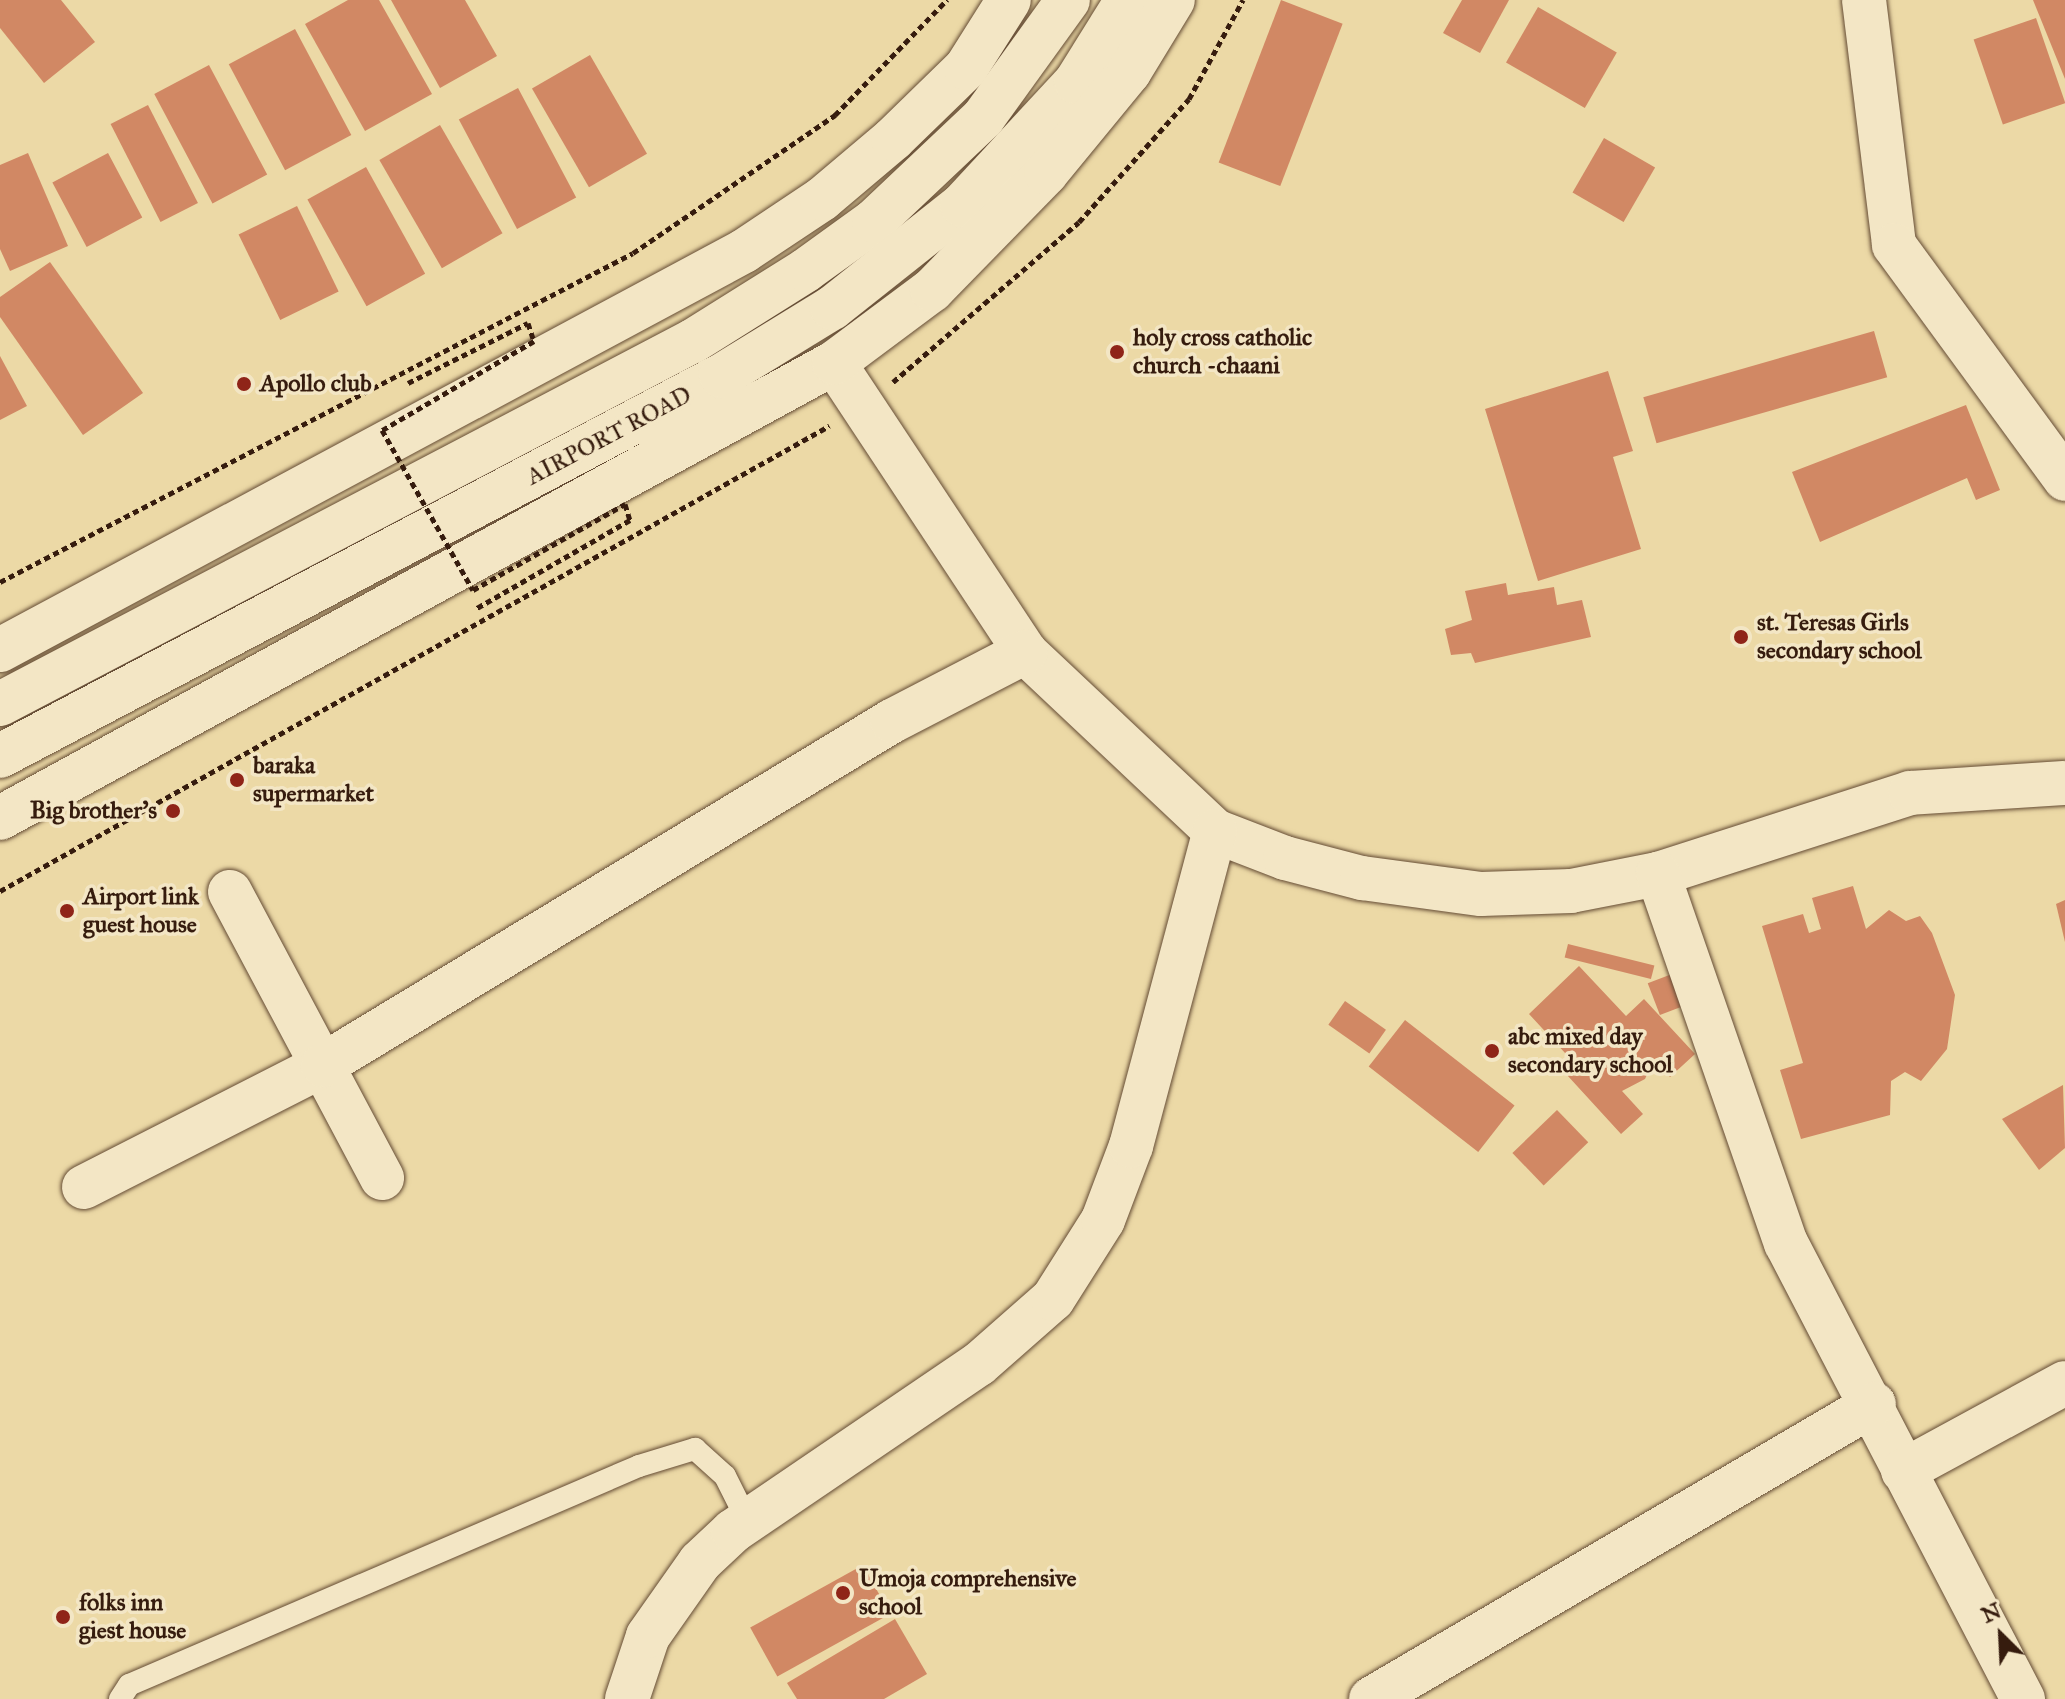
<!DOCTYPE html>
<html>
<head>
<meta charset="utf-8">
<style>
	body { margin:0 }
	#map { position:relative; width:2065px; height:1699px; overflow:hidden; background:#ecd9a6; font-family:"IM FELL Great Primer",serif }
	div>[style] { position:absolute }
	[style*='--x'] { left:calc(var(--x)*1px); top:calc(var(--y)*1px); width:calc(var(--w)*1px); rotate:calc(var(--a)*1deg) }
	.building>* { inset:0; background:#d18864; transform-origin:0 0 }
	.path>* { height:5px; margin-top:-2.5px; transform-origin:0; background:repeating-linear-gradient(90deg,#361c0e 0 6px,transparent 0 10px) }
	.roads { filter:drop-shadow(0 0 2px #644b34) drop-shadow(0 0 2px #644b34) }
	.service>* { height:22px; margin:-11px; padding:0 11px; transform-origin:11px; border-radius:11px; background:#f3e6c5 }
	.minor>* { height:44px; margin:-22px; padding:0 22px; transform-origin:22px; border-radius:22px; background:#f3e6c5 }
	.secondary>* { height:44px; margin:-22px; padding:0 22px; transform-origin:22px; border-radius:22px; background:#f3e6c5 }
	.path-bridge>* { height:5px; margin-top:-2.5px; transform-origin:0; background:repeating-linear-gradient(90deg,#361c0e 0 6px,transparent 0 10px) }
	.dots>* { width:22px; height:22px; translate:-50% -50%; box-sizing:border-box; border:4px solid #f3e6c5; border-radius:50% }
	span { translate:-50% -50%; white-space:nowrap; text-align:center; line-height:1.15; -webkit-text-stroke:7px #f3e6c5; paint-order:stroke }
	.poi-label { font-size:24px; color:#361c0e; font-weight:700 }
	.left { translate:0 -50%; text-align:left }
	.right { translate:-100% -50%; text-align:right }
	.street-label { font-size:24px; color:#361c0e }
	.north { position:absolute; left:1961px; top:1595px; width:80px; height:80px; -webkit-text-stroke:6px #f3e6c5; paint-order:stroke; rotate:336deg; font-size:22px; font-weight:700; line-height:32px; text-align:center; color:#361c0e }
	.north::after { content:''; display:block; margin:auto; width:28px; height:36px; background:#361c0e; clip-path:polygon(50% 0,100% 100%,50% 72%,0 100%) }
</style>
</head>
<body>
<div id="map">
	<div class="building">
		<div style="clip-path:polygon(0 0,61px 0,95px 42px,44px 83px,0 28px)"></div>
		<div style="clip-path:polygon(348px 0,379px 0,432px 94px,365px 131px,305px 24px)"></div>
		<div style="clip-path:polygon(391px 0,465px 0,497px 56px,440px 88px)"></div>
		<div style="left:1281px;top:0;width:66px;height:174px;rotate:21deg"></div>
		<div style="clip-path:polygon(1462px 0,1509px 0,1480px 53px,1443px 33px)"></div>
		<div style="clip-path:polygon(2033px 0,2065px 0,2065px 79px)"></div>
		<div style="left:1538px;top:7px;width:91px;height:64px;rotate:30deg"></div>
		<div style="left:2036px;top:18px;width:90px;height:66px;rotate:71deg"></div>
		<div style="left:295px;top:29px;width:120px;height:75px;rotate:62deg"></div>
		<div style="left:590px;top:55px;width:114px;height:67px;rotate:60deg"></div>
		<div style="left:209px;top:65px;width:124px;height:62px;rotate:62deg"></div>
		<div style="left:518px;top:88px;width:124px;height:67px;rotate:62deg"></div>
		<div style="left:148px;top:105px;width:110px;height:42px;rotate:63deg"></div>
		<div style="left:440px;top:125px;width:125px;height:70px;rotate:60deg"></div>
		<div style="left:1604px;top:138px;width:59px;height:63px;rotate:30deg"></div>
		<div style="clip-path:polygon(28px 153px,68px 246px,10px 271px,0 249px,0 165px)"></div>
		<div style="left:108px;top:153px;width:73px;height:63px;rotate:62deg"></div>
		<div style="left:366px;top:167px;width:122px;height:67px;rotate:61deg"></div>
		<div style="left:297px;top:206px;width:95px;height:65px;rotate:64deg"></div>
		<div style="clip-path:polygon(50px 262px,143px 393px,83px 435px,0 317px,0 297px)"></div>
		<div style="left:1874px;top:331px;width:48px;height:240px;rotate:74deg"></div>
		<div style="clip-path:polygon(0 356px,27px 406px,0 420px)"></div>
		<div style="clip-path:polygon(1608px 371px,1633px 451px,1613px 457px,1641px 549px,1538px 581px,1485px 409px)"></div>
		<div style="clip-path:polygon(1966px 405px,2000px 490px,1976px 500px,1967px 478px,1820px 542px,1792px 472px)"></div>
		<div style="clip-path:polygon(1506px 583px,1508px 595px,1554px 587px,1557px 605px,1582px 600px,1591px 637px,1475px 663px,1471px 653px,1451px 655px,1445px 629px,1472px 620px,1465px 591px)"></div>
		<div style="clip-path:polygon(1853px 886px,1866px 929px,1889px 910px,1906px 921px,1920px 916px,1932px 933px,1955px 995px,1947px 1049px,1921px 1081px,1905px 1072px,1891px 1081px,1890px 1115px,1801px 1139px,1780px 1070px,1803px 1063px,1762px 926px,1803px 914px,1809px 933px,1821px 929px,1812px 898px)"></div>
		<div style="clip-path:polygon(2065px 900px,2065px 942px,2056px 904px)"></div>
		<div style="left:1568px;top:944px;width:89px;height:14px;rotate:14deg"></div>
		<div style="clip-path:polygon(1579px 966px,1626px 1016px,1644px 999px,1695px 1054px,1670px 1077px,1654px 1059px,1645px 1079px,1622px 1091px,1643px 1114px,1621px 1134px,1567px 1075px,1578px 1067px,1529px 1014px)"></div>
		<div style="left:1672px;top:974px;width:34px;height:26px;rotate:69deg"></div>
		<div style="left:1345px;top:1001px;width:50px;height:29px;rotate:35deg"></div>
		<div style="left:1405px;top:1020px;width:139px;height:59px;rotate:38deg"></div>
		<div style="clip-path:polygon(2063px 1085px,2065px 1148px,2039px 1170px,2002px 1119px)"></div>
		<div style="left:1557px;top:1110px;width:45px;height:62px;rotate:46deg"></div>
		<div style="left:863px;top:1565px;width:56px;height:129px;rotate:61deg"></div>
		<div style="clip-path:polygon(895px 1619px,927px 1674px,884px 1699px,797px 1699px,787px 1683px)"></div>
	</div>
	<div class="path">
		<div style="--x:893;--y:382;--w:245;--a:-40.7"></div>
		<div style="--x:1079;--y:222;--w:165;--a:-48.2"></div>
		<div style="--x:1189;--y:99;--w:113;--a:-61.4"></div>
		<div style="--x:0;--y:582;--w:713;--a:-27.46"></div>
		<div style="--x:633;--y:253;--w:245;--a:-34.3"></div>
		<div style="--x:835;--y:115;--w:161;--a:-45.8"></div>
		<div style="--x:0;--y:891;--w:951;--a:-29.29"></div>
	</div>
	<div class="roads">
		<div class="service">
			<div style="--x:120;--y:1699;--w:17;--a:-57"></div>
			<div style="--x:129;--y:1685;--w:555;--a:-23.24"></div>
			<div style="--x:639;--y:1466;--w:59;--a:-16.9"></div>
			<div style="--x:695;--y:1449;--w:40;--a:42"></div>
			<div style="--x:725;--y:1476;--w:51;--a:63.4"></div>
		</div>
		<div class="minor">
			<div style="--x:1864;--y:0;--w:247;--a:83"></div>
			<div style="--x:1894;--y:245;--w:290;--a:53.8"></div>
			<div style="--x:834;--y:363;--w:346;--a:56.5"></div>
			<div style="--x:1025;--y:652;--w:261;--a:43.3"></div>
			<div style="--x:1215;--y:831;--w:75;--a:21.1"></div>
			<div style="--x:1285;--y:858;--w:80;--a:14.6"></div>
			<div style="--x:1362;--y:878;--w:120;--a:7.7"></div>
			<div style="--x:1481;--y:894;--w:90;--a:-1.9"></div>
			<div style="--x:1571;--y:891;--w:89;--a:-11.1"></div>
			<div style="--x:1658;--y:874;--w:265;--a:-17.8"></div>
			<div style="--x:1910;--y:793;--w:155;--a:-3.7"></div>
			<div style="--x:1658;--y:874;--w:391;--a:70.9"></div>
			<div style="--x:1786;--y:1243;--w:514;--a:62.54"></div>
			<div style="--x:230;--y:892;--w:324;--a:62"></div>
			<div style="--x:84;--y:1187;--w:268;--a:-27"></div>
			<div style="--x:323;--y:1065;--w:665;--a:-31.16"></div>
			<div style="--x:892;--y:721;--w:150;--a:-27.4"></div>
			<div style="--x:1903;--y:1471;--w:184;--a:-28.5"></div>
			<div style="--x:627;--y:1699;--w:66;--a:-71.6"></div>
			<div style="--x:648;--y:1636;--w:90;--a:-54.9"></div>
			<div style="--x:700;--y:1562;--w:45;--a:-43.2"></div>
			<div style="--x:733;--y:1531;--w:297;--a:-34.2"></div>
			<div style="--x:979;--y:1364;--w:98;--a:-41.3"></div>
			<div style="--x:1053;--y:1299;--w:93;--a:-57.7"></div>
			<div style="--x:1103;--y:1220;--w:79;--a:-69.3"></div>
			<div style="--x:1131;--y:1146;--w:326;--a:-75.1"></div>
			<div style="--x:1371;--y:1699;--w:583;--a:-30.39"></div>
		</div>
		<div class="secondary">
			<div style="--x:0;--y:650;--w:844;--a:-28.2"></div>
			<div style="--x:744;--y:251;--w:94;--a:-33.7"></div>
			<div style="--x:822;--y:199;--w:93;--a:-40.2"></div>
			<div style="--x:893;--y:139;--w:102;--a:-44.2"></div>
			<div style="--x:966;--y:68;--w:80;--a:-57.7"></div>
			<div style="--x:0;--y:704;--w:782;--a:-27.65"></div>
			<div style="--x:693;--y:341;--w:133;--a:-32.1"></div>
			<div style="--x:806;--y:270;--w:84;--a:-35.8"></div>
			<div style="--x:874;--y:221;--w:150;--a:-43.4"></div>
			<div style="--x:983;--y:118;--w:145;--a:-54.2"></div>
			<div style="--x:0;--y:756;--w:815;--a:-27.79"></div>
			<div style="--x:721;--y:376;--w:130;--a:-31.5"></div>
			<div style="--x:832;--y:308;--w:166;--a:-38.4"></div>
			<div style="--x:962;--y:205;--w:168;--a:-47.2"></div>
			<div style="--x:1076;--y:82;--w:97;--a:-58.1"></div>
			<div style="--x:0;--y:818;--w:950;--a:-28.62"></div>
			<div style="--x:834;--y:363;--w:122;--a:-36.7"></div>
			<div style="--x:932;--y:290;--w:163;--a:-45.7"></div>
			<div style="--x:1046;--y:173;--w:131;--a:-50.6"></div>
			<div style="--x:1129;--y:72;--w:84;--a:-58.6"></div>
		</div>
	</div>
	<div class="path-bridge">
		<div style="--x:408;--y:383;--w:134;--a:-26.6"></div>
		<div style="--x:528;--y:323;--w:19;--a:72"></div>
		<div style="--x:534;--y:341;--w:176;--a:149.6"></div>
		<div style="--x:382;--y:430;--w:184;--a:60.4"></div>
		<div style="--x:473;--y:590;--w:175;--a:-29.5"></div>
		<div style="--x:625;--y:504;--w:17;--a:73"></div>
		<div style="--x:630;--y:520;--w:177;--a:150.1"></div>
	</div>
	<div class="dots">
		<div style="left:1117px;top:352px;background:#8f2418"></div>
		<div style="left:244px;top:384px;background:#8f2418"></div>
		<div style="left:1741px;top:637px;background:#8f2418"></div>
		<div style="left:237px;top:780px;background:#8f2418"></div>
		<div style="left:173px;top:811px;background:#8f2418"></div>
		<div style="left:67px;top:911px;background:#8f2418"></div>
		<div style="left:1492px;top:1051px;background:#8f2418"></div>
		<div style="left:843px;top:1593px;background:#8f2418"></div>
		<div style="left:63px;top:1617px;background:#8f2418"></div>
	</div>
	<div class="poi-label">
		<span class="left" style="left:1133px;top:352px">holy cross catholic<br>church -chaani</span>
		<span class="left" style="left:260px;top:384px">Apollo club</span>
		<span class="left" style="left:1757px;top:637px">st. Teresas Girls<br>secondary school</span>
		<span class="left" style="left:253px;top:780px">baraka<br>supermarket</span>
		<span class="right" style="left:157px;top:811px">Big brother's</span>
		<span class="left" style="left:83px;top:911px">Airport link<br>guest house</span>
		<span class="left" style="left:1508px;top:1051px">abc mixed day<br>secondary school</span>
		<span class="left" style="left:859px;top:1593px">Umoja comprehensive<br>school</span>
		<span class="left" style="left:79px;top:1617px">folks inn<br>giest house</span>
	</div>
	<div class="street-label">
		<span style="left:609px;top:436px;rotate:-28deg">AIRPORT ROAD</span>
	</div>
	<div class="north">N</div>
</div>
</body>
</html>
